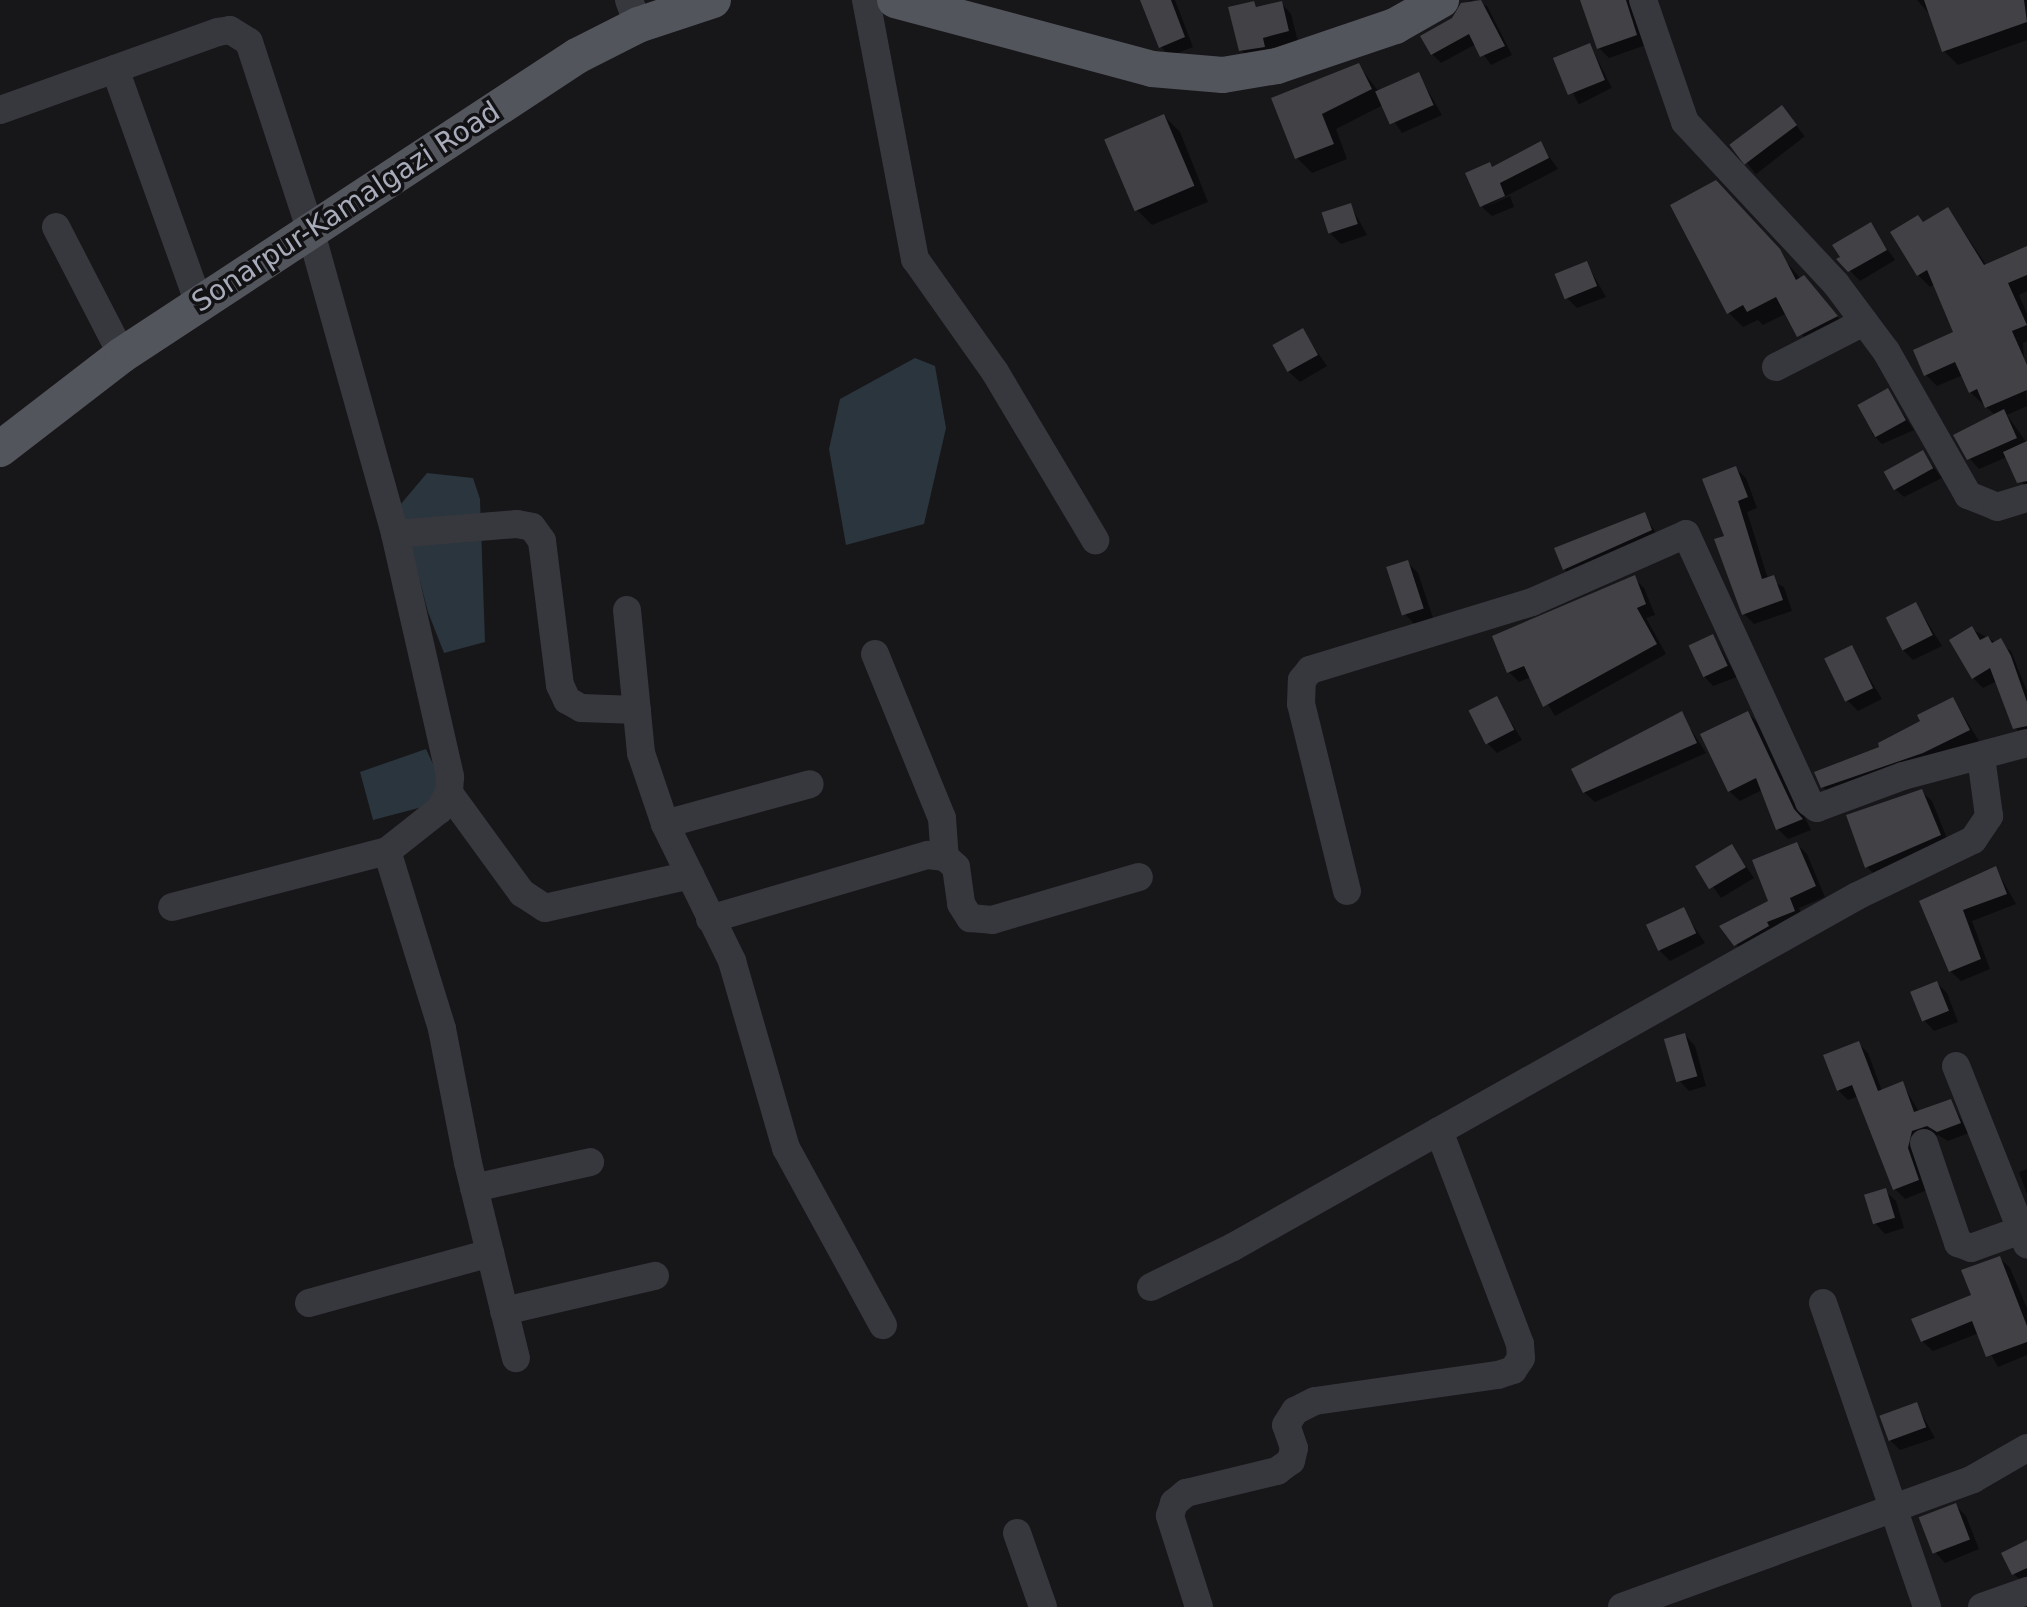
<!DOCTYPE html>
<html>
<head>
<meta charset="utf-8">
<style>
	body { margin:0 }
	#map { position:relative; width:2027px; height:1607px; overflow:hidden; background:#171619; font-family:"DejaVu Sans",sans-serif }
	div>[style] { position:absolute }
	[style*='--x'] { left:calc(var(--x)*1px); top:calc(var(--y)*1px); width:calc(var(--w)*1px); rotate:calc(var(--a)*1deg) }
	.water>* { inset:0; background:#2b353e }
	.shadow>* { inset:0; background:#0007; transform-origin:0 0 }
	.building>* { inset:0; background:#414146; transform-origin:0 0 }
	.minor>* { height:28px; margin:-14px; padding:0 14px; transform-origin:14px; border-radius:14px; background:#37383e }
	.major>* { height:36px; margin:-18px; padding:0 18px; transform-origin:18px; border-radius:18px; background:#53555d }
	span { translate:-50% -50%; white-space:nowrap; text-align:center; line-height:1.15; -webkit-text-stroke:7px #121114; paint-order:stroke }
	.street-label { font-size:28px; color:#a8acba }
</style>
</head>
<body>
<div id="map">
	<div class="water">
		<div style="clip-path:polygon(915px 358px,935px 366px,946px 428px,924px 524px,846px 545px,829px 449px,840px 399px)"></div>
		<div style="clip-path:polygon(427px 473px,473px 478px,480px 499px,485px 642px,444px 653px,428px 612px,400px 505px)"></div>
		<div style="clip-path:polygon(426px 749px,441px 781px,430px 805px,373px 820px,360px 772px)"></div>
	</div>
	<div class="shadow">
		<div style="clip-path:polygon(1142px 0,1175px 0,1193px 47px,1170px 56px,1161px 47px)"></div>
		<div style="clip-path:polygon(1471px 0,1487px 6px,1512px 55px,1491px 65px,1476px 44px,1441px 63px,1432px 54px,1463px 4px)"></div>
		<div style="clip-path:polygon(1582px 0,1636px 0,1646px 45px,1609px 58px,1599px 48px)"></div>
		<div style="clip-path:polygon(1917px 0,2027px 0,2027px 40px,1958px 65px,1944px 51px,1933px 18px)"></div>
		<div style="clip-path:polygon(1253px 3px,1259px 9px,1281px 3px,1291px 14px,1298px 42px,1272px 48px,1274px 57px,1251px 60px,1241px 50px)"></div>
		<div style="left:1590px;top:45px;width:48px;height:37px;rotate:63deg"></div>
		<div style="clip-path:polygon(1359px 66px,1379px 92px,1419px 75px,1442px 115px,1402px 133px,1383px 105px,1336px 129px,1347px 159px,1312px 173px,1297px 158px,1274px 99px)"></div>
		<div style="left:1782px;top:107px;width:37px;height:62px;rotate:52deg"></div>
		<div style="clip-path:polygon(1164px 116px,1180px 132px,1208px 202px,1152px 225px,1136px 209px)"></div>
		<div style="clip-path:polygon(1540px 144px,1558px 169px,1483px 208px,1490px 165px,1494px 168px)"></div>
		<div style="clip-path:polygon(1510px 196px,1514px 207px,1492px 216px,1483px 208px)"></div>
		<div style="clip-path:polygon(1731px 198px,1801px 279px,1851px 331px,1813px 350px,1787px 313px,1763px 325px,1758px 320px,1743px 327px,1728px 312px)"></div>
		<div style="clip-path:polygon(1351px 206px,1367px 235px,1341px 244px,1331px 234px)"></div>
		<div style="clip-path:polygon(1948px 209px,1987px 266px,2027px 249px,2027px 291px,2019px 295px,2027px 314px,2027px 341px,2023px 343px,2027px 406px,2007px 415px,2027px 443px,2027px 490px,2007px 457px,1979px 469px,1969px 458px,1996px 416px,1970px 392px,1963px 375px,1937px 386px,1925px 374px,1956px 333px,1935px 284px,1930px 287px,1918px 275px,1924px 224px)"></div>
		<div style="clip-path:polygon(1870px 225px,1895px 260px,1860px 281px,1839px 259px)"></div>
		<div style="clip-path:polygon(1587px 264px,1606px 297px,1577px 308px,1567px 298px)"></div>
		<div style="clip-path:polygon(1302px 330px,1327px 366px,1300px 382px,1289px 372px)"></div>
		<div style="clip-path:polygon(1887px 391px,1914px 430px,1882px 444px,1872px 434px)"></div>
		<div style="clip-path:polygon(1922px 452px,1942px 478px,1904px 497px,1893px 487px)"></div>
		<div style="clip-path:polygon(1735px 468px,1746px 478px,1757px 508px,1747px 512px,1768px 579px,1784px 587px,1792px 611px,1754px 624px,1744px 614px)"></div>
		<div style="clip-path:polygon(1644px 514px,1661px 541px,1575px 579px,1564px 569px)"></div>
		<div style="clip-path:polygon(1407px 562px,1418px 573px,1433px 618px,1415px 625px,1405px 614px)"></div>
		<div style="clip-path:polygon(1634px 578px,1644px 588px,1655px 615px,1646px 618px,1666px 654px,1555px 716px,1531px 677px,1519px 682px,1509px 672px)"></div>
		<div style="clip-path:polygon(1916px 604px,1942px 646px,1913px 660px,1903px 650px)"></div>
		<div style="clip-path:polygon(1972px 629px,2011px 651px,2027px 691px,2027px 738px,2015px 728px,1997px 681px,1983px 688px,1973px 678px)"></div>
		<div style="clip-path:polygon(1713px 636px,1737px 677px,1713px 686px,1703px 675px,1691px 645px)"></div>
		<div style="clip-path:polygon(1851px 648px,1882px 699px,1858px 711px,1847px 700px)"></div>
		<div style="clip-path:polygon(1497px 699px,1522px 740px,1497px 753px,1487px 743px)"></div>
		<div style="clip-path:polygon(1953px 699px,1979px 741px,1934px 763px,1833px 798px,1823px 787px)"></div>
		<div style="clip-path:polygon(1748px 713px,1758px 723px,1811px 830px,1788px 839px,1777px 828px,1762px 790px,1740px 801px,1729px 791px)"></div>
		<div style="clip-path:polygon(1681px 714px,1706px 753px,1595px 802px,1584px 792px)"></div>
		<div style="clip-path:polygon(1921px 791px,1932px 801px,1950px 846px,1877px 877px,1867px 867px)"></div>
		<div style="clip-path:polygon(1797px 844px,1807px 854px,1825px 897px,1799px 908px,1804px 922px,1746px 955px,1736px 944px,1770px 902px)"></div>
		<div style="clip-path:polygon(1732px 846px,1754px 878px,1721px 898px,1698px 866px)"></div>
		<div style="clip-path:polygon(1996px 869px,2016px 904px,1972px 921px,1990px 969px,1961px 981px,1950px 971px,1922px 902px)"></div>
		<div style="clip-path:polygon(1683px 910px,1705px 943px,1670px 961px,1660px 951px)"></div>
		<div style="clip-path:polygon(1937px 983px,1947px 993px,1958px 1022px,1934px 1031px,1924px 1020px)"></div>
		<div style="clip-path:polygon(1685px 1035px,1695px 1046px,1706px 1086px,1689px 1091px,1679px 1080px)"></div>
		<div style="clip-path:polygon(1858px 1043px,1868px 1053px,1882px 1091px,1902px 1083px,1919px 1112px,1950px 1101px,1969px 1133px,1948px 1141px,1938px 1135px,1921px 1141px,1927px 1190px,1905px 1199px,1895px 1189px,1859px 1096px,1848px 1100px,1838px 1090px)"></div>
		<div style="clip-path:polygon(2027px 1169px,2027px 1194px,2019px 1172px)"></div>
		<div style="clip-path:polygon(1885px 1191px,1896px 1201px,1904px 1228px,1885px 1234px,1875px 1223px)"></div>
		<div style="clip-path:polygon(2000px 1258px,2010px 1268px,2027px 1308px,2027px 1355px,1998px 1367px,1979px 1333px,1933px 1351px,1922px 1341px,1973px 1296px)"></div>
		<div style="clip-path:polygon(1916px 1404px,1935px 1438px,1900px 1450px,1890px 1440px)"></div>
		<div style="clip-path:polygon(1956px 1506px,1966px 1516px,1979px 1549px,1945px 1563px,1935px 1552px)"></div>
		<div style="clip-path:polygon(2027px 1543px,2027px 1583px,2024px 1584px,2014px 1574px)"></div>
	</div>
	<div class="building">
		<div style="clip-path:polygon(1140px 0,1171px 0,1185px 37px,1159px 48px)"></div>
		<div style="clip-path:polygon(1481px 0,1505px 46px,1480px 57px,1469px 34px,1431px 55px,1420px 36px,1452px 18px,1461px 3px)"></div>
		<div style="clip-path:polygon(1580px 0,1626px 0,1637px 35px,1597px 49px)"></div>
		<div style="clip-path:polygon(1924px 0,2024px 0,2027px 22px,1942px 52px)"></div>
		<div style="clip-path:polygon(1254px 1px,1256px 7px,1282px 1px,1289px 31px,1263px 38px,1265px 47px,1239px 51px,1228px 7px)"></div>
		<div style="left:1590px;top:43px;width:40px;height:40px;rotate:68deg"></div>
		<div style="clip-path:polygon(1359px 63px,1372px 89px,1322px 114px,1334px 144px,1295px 159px,1271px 98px)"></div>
		<div style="left:1419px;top:72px;width:36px;height:48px;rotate:66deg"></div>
		<div style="left:1782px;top:105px;width:25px;height:66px;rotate:53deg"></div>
		<div style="left:1164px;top:114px;width:78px;height:65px;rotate:67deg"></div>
		<div style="clip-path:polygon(1541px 141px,1549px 158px,1500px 183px,1505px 196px,1480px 207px,1465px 173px,1490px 162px,1492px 167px)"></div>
		<div style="clip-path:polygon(1716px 180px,1780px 249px,1796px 280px,1804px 275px,1838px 316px,1797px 337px,1776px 297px,1747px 312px,1743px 305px,1727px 314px,1670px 205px)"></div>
		<div style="left:1351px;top:203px;width:22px;height:31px;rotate:72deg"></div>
		<div style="clip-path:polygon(1948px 207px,1984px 265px,2027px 246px,2027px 275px,2008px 283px,2027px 325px,2012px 331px,2027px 365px,2027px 390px,1985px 408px,1977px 389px,1969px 393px,1955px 362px,1924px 376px,1913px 350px,1953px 332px,1927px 270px,1917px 276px,1890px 232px,1918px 215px,1923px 222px)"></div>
		<div style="clip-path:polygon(1871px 222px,1887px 250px,1848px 272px,1836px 259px,1840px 257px,1832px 245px)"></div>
		<div style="left:1587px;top:261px;width:27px;height:35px;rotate:68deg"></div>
		<div style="left:1303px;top:328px;width:31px;height:35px;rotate:61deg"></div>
		<div style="left:1888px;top:388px;width:37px;height:35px;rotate:61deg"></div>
		<div style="clip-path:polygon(2004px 409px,2017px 438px,1967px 460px,1953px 435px)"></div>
		<div style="clip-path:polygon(2027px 441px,2027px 481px,2017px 483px,2003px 452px)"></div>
		<div style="left:1923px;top:450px;width:21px;height:45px;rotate:61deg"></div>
		<div style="clip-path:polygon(1736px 466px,1748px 497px,1738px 501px,1762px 579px,1774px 575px,1783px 600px,1742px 615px,1714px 539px,1724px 536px,1702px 479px)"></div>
		<div style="clip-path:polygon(1645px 512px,1652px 530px,1563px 570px,1554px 548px)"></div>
		<div style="left:1408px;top:560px;width:51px;height:23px;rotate:72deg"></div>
		<div style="clip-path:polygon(1635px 575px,1646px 604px,1637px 608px,1657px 644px,1543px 707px,1524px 666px,1507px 673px,1492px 636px)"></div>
		<div style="left:1916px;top:602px;width:37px;height:34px;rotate:63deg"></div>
		<div style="clip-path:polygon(1972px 626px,1980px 640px,1988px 636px,1992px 643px,2001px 638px,2011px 656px,2027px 702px,2027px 726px,2013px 729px,1990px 668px,1972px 679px,1949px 640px)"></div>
		<div style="left:1713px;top:634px;width:35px;height:27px;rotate:65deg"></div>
		<div style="left:1852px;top:645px;width:48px;height:31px;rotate:64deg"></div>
		<div style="left:1497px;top:696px;width:38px;height:32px;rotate:63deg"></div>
		<div style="clip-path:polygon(1953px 697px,1970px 730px,1923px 753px,1821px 788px,1814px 772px,1879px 747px,1878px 743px,1920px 721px,1917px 715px)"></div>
		<div style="clip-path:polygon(1682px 711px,1697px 743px,1583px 793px,1571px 769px)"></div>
		<div style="clip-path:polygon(1748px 711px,1794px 809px,1803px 819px,1776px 830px,1756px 778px,1728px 792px,1700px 734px)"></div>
		<div style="clip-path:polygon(1922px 789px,1941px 835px,1865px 868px,1846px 815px)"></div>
		<div style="clip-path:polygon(1797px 842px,1816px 886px,1790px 898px,1795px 911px,1767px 922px,1769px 926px,1734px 946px,1719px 926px,1768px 901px,1752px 860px)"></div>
		<div style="left:1732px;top:844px;width:27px;height:43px;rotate:59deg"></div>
		<div style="clip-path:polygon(1996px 866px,2007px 894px,1963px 910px,1981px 959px,1949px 972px,1919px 901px)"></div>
		<div style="left:1684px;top:907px;width:29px;height:42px;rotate:65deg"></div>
		<div style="left:1937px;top:981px;width:32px;height:29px;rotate:68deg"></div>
		<div style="left:1685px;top:1033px;width:45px;height:22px;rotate:74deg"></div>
		<div style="clip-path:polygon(1859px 1041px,1878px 1091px,1903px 1081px,1914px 1112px,1951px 1099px,1961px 1123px,1937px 1132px,1927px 1126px,1912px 1131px,1908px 1148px,1919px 1180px,1893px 1190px,1852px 1085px,1837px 1091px,1823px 1055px)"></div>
		<div style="left:1886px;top:1188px;width:31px;height:23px;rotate:73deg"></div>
		<div style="clip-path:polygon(2000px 1256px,2027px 1326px,2027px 1342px,1986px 1357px,1972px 1321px,1921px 1342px,1911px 1319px,1971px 1295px,1961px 1270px)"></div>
		<div style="left:1917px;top:1402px;width:27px;height:40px;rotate:70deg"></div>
		<div style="left:1956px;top:1503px;width:39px;height:40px;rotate:69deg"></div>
		<div style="clip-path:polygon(2027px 1540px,2027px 1568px,2012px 1575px,2001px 1553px)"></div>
	</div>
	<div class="minor">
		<div style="--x:629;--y:0;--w:27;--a:70"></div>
		<div style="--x:866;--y:0;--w:264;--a:79.3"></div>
		<div style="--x:915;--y:259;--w:138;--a:54.7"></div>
		<div style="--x:995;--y:372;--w:196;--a:59.2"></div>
		<div style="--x:1643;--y:0;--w:129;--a:71"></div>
		<div style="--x:1685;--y:122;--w:221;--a:47"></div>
		<div style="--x:1836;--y:284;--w:84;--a:53.3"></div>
		<div style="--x:1886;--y:351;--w:166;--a:60.3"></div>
		<div style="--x:1968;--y:495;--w:31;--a:22"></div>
		<div style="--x:1997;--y:507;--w:31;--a:-17"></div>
		<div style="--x:115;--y:69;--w:249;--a:70.3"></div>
		<div style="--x:0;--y:110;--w:232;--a:-19.7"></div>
		<div style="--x:218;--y:32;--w:12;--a:-9"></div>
		<div style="--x:230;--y:30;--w:22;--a:32"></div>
		<div style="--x:249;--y:42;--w:197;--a:71.9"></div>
		<div style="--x:310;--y:229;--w:317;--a:74.4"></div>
		<div style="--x:395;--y:534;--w:249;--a:77.2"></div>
		<div style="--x:450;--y:777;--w:16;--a:94"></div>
		<div style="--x:449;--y:793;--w:20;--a:120"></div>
		<div style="--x:439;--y:810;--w:66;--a:141.7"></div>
		<div style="--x:387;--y:851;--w:222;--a:165.4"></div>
		<div style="--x:56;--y:227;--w:144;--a:62.7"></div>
		<div style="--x:1776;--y:367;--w:99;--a:-27.1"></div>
		<div style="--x:395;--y:534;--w:122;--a:-4.7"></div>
		<div style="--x:517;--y:524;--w:15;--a:11"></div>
		<div style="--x:532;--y:527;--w:17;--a:54"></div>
		<div style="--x:542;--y:541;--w:145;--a:82.9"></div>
		<div style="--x:560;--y:685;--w:17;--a:65"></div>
		<div style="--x:567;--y:700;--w:16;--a:30"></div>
		<div style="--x:581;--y:708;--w:56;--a:2"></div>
		<div style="--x:627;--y:610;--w:144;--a:84.4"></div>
		<div style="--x:641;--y:753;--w:75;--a:71.3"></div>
		<div style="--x:665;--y:824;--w:153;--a:63.9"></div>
		<div style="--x:732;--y:961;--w:195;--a:73.9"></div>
		<div style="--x:786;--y:1148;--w:202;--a:61.3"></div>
		<div style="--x:875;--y:654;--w:177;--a:67.8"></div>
		<div style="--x:942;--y:818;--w:39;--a:86"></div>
		<div style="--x:449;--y:793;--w:124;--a:53.9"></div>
		<div style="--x:522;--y:893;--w:27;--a:33"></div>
		<div style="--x:545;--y:908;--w:149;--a:-12.8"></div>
		<div style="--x:665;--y:824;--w:150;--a:-15.4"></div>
		<div style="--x:387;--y:851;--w:186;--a:72.8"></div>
		<div style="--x:442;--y:1029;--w:136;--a:79"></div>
		<div style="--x:468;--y:1163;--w:201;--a:76.2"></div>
		<div style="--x:1347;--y:891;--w:193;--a:-103.8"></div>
		<div style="--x:1301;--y:704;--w:24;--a:-88"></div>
		<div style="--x:1302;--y:680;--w:13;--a:-51"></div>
		<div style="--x:1310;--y:670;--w:232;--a:-17"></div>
		<div style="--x:1532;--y:602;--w:168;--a:-23.8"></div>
		<div style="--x:1686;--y:534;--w:295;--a:65.3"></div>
		<div style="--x:1809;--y:802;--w:10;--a:37"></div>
		<div style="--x:1817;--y:808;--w:92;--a:-20.4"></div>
		<div style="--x:1903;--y:776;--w:128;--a:-14.9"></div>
		<div style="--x:710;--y:919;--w:227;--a:-16.4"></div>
		<div style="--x:928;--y:855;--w:17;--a:7"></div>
		<div style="--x:945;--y:857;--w:15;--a:42"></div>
		<div style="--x:956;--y:867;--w:37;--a:82"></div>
		<div style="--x:961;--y:904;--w:17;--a:57"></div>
		<div style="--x:970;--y:918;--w:22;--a:5"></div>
		<div style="--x:992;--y:920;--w:153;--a:-16.3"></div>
		<div style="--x:1956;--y:1066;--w:192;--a:68.3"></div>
		<div style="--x:1924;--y:1143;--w:106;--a:71.2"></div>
		<div style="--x:1958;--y:1243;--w:14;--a:21"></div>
		<div style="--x:1971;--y:1248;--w:53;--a:-19.8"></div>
		<div style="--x:474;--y:1188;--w:119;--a:-12.6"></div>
		<div style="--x:1151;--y:1287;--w:91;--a:-26"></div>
		<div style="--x:1233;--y:1247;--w:716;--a:-29.36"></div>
		<div style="--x:1857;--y:896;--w:129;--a:-25.8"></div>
		<div style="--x:1973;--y:840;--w:29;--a:-56"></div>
		<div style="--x:1989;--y:816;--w:60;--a:-97.7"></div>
		<div style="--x:309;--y:1303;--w:188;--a:-15.4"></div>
		<div style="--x:1823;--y:1303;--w:321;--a:71.1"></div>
		<div style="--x:504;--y:1311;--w:155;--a:-13.1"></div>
		<div style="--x:1017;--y:1533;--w:78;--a:70.6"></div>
		<div style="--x:1199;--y:1607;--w:96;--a:-107.7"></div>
		<div style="--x:1170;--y:1516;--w:14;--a:-73"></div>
		<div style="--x:1174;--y:1503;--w:16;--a:-40"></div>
		<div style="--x:1186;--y:1493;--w:94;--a:-13.6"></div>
		<div style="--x:1277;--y:1471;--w:17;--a:-36"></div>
		<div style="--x:1291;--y:1461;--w:13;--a:-77"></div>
		<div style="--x:1294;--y:1448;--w:24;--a:-109"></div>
		<div style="--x:1286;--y:1425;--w:17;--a:-57"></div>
		<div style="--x:1295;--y:1411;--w:22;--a:-27"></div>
		<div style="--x:1315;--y:1401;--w:185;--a:-8.1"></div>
		<div style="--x:1498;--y:1375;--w:16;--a:-18"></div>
		<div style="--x:1513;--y:1370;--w:14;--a:-56"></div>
		<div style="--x:1521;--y:1358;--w:14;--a:-94"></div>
		<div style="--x:1520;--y:1344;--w:228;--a:-110.8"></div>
		<div style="--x:1622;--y:1607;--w:374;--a:-20"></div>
		<div style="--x:1973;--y:1479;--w:62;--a:-29.9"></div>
		<div style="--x:1982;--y:1607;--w:48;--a:-19.6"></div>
	</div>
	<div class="major">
		<div style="--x:895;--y:0;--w:266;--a:15"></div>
		<div style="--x:1152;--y:69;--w:71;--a:4.8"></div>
		<div style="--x:1223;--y:75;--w:55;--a:-9.5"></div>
		<div style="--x:1277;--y:66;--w:125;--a:-18.7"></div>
		<div style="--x:1395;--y:26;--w:53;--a:-29.5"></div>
		<div style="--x:0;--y:449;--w:154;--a:-37.6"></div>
		<div style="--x:122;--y:355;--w:544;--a:-33.31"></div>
		<div style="--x:577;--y:56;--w:68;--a:-26.9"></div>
		<div style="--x:638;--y:25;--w:79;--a:-18.4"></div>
	</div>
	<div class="street-label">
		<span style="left:346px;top:207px;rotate:-33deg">Sonarpur-Kamalgazi Road</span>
	</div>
</div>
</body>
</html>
